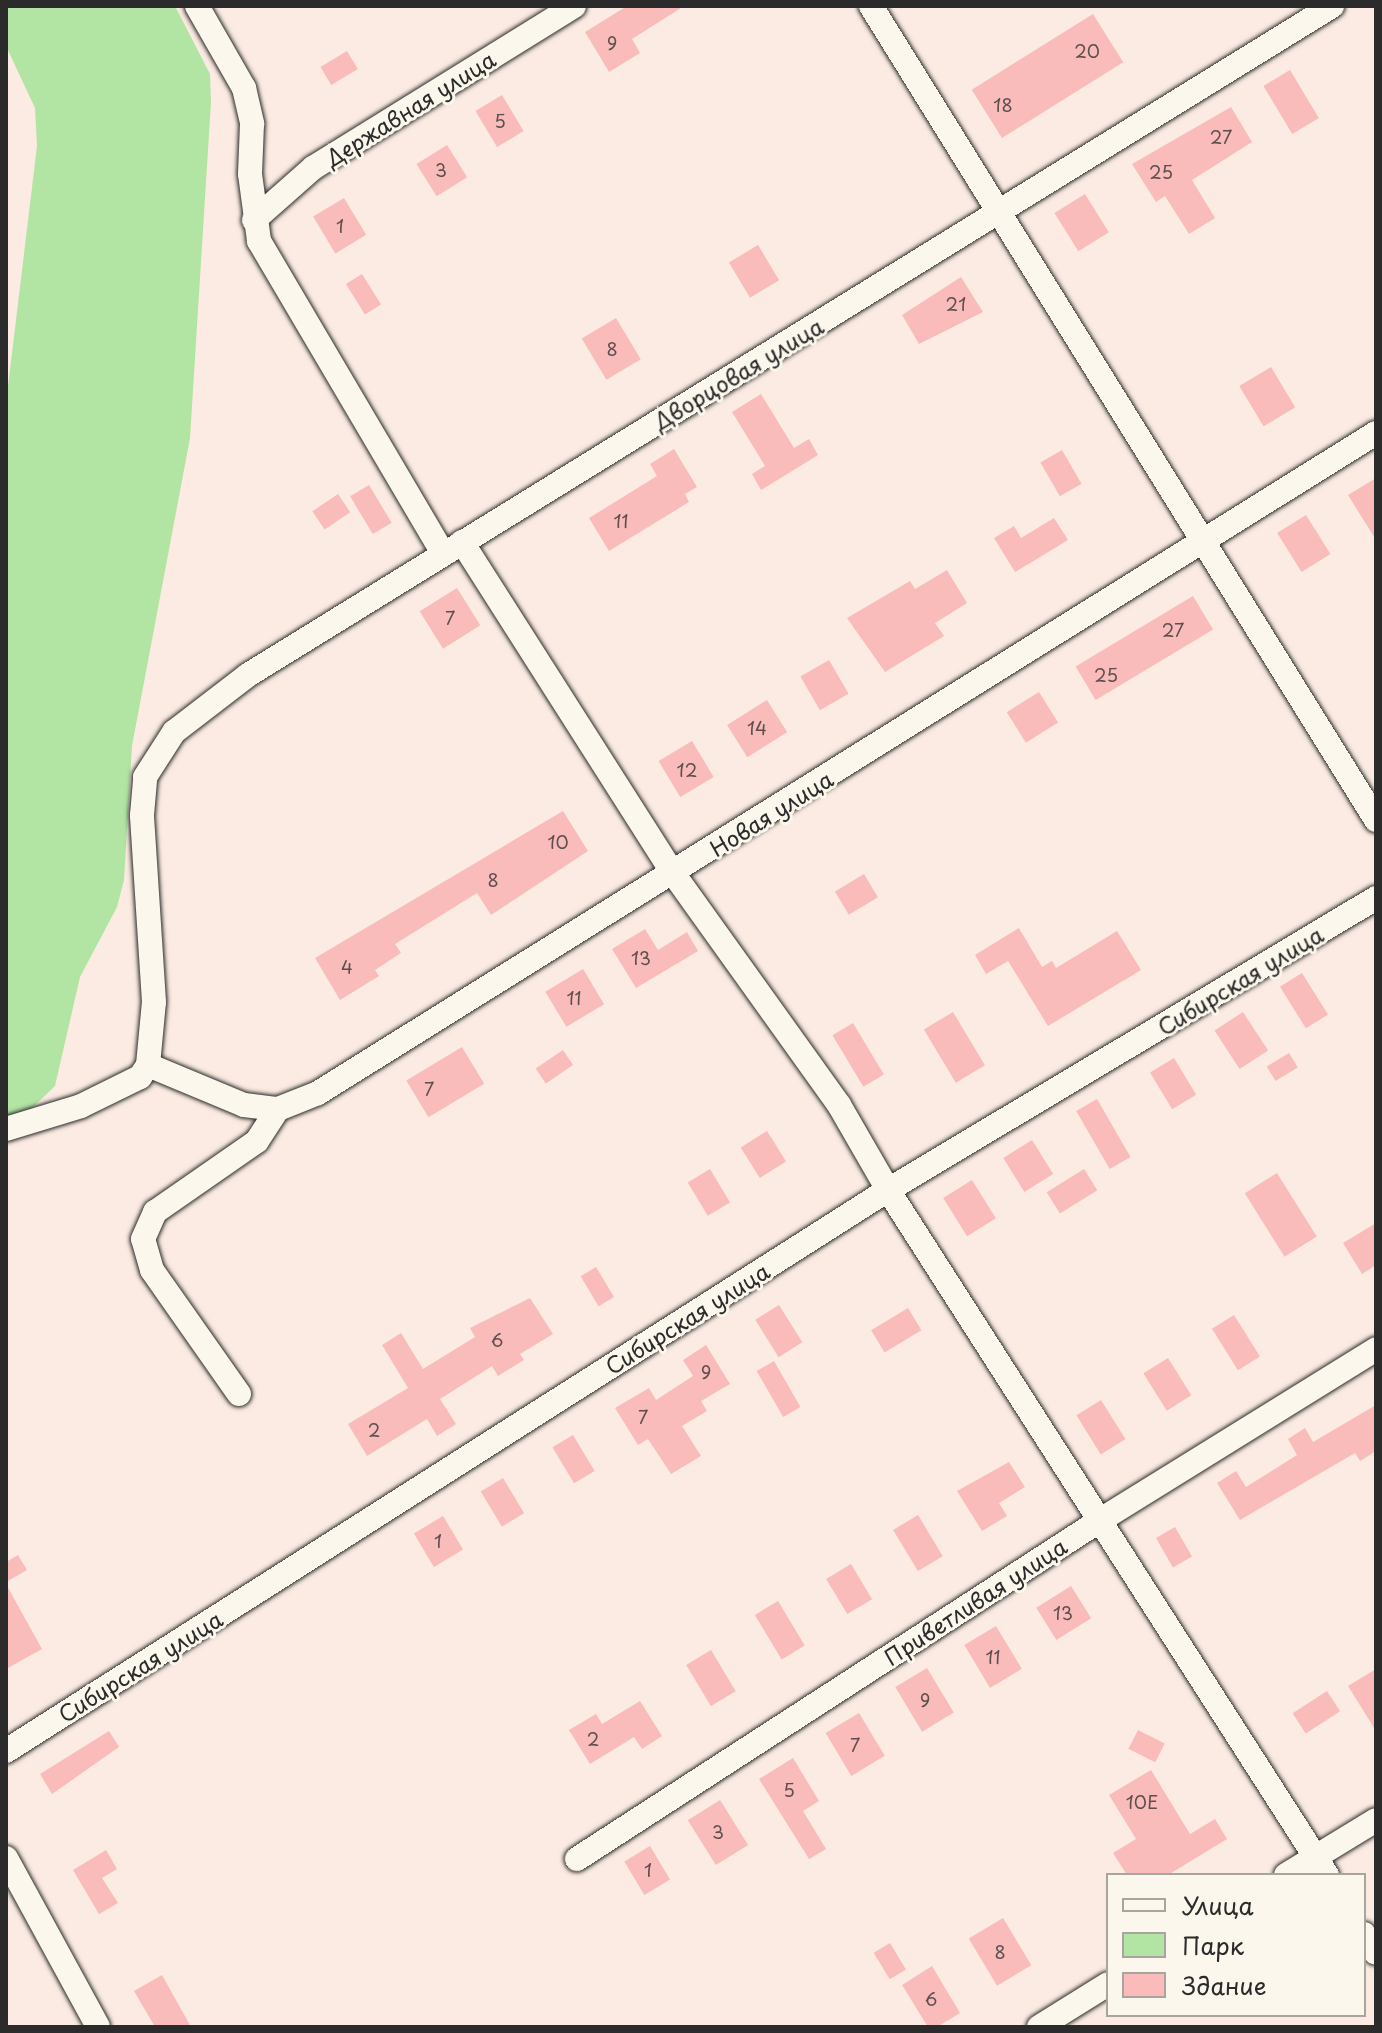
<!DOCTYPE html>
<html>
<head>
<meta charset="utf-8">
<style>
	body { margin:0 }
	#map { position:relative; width:1382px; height:2033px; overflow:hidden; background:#fbebe2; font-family:"Playpen Sans",sans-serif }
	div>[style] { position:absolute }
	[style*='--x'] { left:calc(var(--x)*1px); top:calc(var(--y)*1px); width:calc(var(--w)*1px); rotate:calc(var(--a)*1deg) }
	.green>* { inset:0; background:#b2e4a4 }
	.building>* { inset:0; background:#f9bcbb; transform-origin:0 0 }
	.roads { filter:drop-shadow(0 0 2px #2b2b2b) drop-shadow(0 0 2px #2b2b2b) }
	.minor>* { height:24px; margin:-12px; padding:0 12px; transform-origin:12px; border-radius:12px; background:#fbf7ec }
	span { translate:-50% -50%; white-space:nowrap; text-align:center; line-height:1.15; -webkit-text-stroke:6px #fbf7ec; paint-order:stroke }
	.number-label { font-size:18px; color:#5e4f4f }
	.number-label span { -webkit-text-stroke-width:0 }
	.street-label { font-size:22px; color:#2b2b2b }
	.frame { position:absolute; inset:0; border:8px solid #2b2b2b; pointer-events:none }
	.legend { position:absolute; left:1106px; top:1873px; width:260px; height:144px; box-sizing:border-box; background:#fbf7ec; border:2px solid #a8a59f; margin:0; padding:10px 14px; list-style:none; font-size:24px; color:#2b2b2b }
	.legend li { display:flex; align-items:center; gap:16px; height:40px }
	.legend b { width:40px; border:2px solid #a8a59f }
</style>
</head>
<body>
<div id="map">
	<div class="green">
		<div style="clip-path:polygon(6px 6px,175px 6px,210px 74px,211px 102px,190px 438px,132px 746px,124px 880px,117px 907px,80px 977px,55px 1086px,29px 1111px,6px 1117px,6px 403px,37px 146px,35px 108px,6px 46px)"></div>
	</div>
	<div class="building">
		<div style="clip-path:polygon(627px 6px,684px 6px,632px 39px,640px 53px,609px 72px,585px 32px)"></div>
		<div style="left:1093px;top:14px;width:57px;height:143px;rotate:58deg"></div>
		<div style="left:347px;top:51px;width:21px;height:31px;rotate:59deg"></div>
		<div style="left:1290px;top:70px;width:56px;height:31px;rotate:59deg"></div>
		<div style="left:502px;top:95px;width:42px;height:31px;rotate:59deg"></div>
		<div style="clip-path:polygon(1231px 107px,1252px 142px,1192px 180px,1215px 218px,1189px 234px,1165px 196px,1156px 202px,1132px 164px)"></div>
		<div style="left:447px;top:145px;width:38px;height:36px;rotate:58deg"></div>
		<div style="left:1085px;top:194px;width:45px;height:36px;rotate:58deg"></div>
		<div style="left:344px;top:198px;width:43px;height:36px;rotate:59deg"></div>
		<div style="left:758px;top:245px;width:41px;height:34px;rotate:59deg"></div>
		<div style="left:362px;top:274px;width:36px;height:19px;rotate:58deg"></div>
		<div style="clip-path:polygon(961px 277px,983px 312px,919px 344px,902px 315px)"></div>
		<div style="left:616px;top:318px;width:48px;height:40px;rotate:59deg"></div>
		<div style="left:1271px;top:367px;width:47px;height:37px;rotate:59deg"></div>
		<div style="clip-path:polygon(761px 394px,794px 448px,809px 439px,818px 455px,761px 490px,752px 474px,765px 466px,732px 412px)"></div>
		<div style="clip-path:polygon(674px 449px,697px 487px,685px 494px,689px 502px,609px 551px,589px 518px,657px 476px,650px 464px)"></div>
		<div style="left:1062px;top:450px;width:39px;height:25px;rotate:60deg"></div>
		<div style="clip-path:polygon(1376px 478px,1376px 540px,1348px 495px)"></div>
		<div style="left:369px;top:485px;width:44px;height:22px;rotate:59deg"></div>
		<div style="left:338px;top:494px;width:22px;height:31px;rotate:56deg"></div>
		<div style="left:1306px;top:515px;width:46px;height:34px;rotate:58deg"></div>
		<div style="clip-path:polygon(1054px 518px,1068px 540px,1015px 572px,994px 538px,1014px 526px,1021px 538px)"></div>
		<div style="clip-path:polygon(947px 570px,967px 603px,935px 623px,944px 636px,885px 672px,847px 618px,910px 581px,915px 589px)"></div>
		<div style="left:457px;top:588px;width:44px;height:44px;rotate:58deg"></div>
		<div style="left:1193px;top:596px;width:39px;height:137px;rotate:59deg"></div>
		<div style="left:829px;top:660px;width:39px;height:33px;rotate:60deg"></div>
		<div style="left:1039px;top:692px;width:36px;height:38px;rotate:58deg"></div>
		<div style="left:767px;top:700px;width:38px;height:47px;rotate:58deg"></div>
		<div style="left:692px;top:741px;width:42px;height:39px;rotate:59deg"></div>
		<div style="clip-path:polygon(563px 811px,588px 851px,491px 915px,477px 893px,395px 944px,401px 953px,375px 970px,379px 976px,340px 1000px,315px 958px)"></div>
		<div style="left:864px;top:874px;width:27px;height:34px;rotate:59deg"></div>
		<div style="clip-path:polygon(1019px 928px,1042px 967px,1052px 961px,1056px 968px,1117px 931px,1141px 970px,1048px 1026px,1008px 961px,986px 974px,975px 955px)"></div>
		<div style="clip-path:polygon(645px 929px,658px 950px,687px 932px,698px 951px,636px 988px,612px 949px)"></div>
		<div style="left:583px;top:969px;width:41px;height:44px;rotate:59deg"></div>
		<div style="left:1302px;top:973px;width:49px;height:26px;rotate:58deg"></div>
		<div style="left:953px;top:1012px;width:62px;height:34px;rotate:59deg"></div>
		<div style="left:1243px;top:1012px;width:46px;height:34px;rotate:57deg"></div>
		<div style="left:853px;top:1023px;width:60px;height:24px;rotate:59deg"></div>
		<div style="left:462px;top:1047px;width:43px;height:65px;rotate:59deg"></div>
		<div style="left:563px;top:1050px;width:18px;height:33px;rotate:56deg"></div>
		<div style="left:1289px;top:1053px;width:17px;height:26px;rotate:59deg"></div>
		<div style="left:1174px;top:1058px;width:43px;height:28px;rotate:59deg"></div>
		<div style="left:1097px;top:1099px;width:67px;height:24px;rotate:60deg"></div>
		<div style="left:767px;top:1131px;width:36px;height:31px;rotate:58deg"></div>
		<div style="left:1032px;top:1140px;width:40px;height:34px;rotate:58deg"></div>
		<div style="left:710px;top:1169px;width:39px;height:26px;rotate:59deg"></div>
		<div style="left:1084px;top:1169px;width:25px;height:44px;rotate:58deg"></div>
		<div style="left:1277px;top:1173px;width:75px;height:38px;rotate:58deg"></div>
		<div style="left:972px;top:1180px;width:45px;height:34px;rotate:58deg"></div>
		<div style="clip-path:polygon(1376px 1223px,1376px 1265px,1362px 1274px,1343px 1243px)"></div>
		<div style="left:596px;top:1267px;width:35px;height:18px;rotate:59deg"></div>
		<div style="clip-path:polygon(530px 1298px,553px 1334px,520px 1354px,524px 1360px,498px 1376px,492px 1366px,440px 1399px,456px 1424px,437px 1436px,427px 1419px,367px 1456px,348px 1424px,408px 1388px,382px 1345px,401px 1333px,423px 1369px,475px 1337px,470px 1328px)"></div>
		<div style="left:779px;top:1305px;width:44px;height:28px;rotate:58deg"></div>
		<div style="left:908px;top:1308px;width:26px;height:43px;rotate:59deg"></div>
		<div style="left:1234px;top:1315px;width:49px;height:26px;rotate:58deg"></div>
		<div style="clip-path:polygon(706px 1345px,730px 1384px,701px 1401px,707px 1411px,682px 1426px,701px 1456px,671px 1474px,648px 1439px,638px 1445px,615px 1408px,649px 1388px,656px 1400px,693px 1376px,683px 1360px)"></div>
		<div style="left:1168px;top:1358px;width:44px;height:29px;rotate:58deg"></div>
		<div style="left:774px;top:1361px;width:53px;height:20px;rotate:60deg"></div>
		<div style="left:1101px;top:1400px;width:46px;height:29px;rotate:58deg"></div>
		<div style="clip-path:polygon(1376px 1405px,1376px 1451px,1360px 1461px,1355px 1453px,1240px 1520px,1217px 1483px,1236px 1471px,1246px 1487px,1297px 1455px,1288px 1439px,1305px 1428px,1313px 1442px)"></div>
		<div style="left:573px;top:1435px;width:42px;height:24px;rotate:59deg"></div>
		<div style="clip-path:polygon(1009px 1462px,1025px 1487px,999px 1503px,1007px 1516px,982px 1531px,957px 1491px)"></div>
		<div style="left:503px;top:1478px;width:41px;height:26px;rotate:59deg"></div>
		<div style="left:918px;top:1515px;width:48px;height:29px;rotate:59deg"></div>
		<div style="left:443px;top:1516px;width:39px;height:34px;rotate:59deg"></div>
		<div style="left:1175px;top:1527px;width:34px;height:22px;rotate:60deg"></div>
		<div style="clip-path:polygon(18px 1555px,27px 1570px,6px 1582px,6px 1562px)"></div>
		<div style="left:851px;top:1564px;width:41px;height:29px;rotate:59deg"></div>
		<div style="clip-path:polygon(6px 1584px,42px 1649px,6px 1669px)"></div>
		<div style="left:1071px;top:1586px;width:38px;height:41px;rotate:58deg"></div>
		<div style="left:778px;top:1601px;width:52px;height:27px;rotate:59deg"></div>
		<div style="left:996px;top:1626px;width:50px;height:37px;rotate:59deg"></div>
		<div style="left:711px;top:1650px;width:48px;height:29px;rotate:59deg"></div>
		<div style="left:927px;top:1668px;width:52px;height:37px;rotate:59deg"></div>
		<div style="clip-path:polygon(1376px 1669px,1376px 1731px,1348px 1686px)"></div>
		<div style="left:1327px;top:1691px;width:24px;height:41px;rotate:57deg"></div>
		<div style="clip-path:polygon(640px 1701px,662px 1736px,642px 1749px,634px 1737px,590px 1764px,569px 1730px,596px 1714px,602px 1724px)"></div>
		<div style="left:859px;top:1713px;width:50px;height:39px;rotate:59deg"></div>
		<div style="left:1138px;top:1730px;width:30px;height:21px;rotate:27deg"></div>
		<div style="clip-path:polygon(109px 1731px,119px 1747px,52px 1794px,40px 1774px)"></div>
		<div style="clip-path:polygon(793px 1758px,819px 1801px,803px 1811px,826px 1849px,809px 1859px,759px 1779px)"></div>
		<div style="clip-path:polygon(1151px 1770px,1190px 1834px,1215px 1819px,1227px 1839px,1168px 1875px,1127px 1875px,1113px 1853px,1136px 1839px,1109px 1795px)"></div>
		<div style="left:720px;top:1800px;width:53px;height:38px;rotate:58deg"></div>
		<div style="left:650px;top:1846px;width:39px;height:30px;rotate:59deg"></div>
		<div style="clip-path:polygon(106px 1850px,117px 1869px,102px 1878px,118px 1903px,99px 1914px,73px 1870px)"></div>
		<div style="left:1003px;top:1918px;width:55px;height:40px;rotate:59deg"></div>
		<div style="left:890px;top:1943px;width:31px;height:19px;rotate:59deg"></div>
		<div style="clip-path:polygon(932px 1966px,960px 2013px,937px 2027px,928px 2027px,902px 1985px)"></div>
		<div style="clip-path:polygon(162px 1975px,191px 2027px,155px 2027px,134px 1991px)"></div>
	</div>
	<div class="roads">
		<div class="minor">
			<div style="--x:197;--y:6;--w:95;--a:60.2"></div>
			<div style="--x:244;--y:88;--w:37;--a:77"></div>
			<div style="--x:252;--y:124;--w:50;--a:92.3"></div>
			<div style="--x:250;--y:174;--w:68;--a:82.3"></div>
			<div style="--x:259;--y:241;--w:362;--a:59.5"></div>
			<div style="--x:871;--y:6;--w:958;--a:58.18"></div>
			<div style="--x:254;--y:220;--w:79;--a:-41.4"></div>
			<div style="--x:313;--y:168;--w:307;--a:-31.8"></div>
			<div style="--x:462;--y:542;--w:393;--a:57.5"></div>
			<div style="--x:673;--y:873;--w:285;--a:54.4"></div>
			<div style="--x:839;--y:1105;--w:98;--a:60"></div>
			<div style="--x:888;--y:1190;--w:814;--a:57.35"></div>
			<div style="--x:148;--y:1065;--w:104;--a:22.6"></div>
			<div style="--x:244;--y:1105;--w:34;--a:7"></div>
			<div style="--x:278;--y:1109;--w:43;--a:-21.8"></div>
			<div style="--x:318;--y:1093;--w:1247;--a:-31.96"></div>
			<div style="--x:6;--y:1129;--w:78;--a:-17"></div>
			<div style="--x:81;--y:1106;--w:66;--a:-26.2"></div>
			<div style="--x:140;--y:1077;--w:14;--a:-56"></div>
			<div style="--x:148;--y:1065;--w:63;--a:-84.6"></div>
			<div style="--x:154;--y:1002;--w:187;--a:-93.7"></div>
			<div style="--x:142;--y:815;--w:38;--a:-85"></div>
			<div style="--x:145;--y:777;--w:54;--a:-57.2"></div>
			<div style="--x:174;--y:732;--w:93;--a:-37.6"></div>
			<div style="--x:248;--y:675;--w:1274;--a:-31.68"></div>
			<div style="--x:239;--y:1394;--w:151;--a:-125.1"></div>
			<div style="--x:152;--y:1270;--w:32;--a:-106"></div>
			<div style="--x:143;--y:1239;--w:30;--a:-66"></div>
			<div style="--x:155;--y:1212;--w:124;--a:-34.8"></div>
			<div style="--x:257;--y:1141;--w:38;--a:-57"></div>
			<div style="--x:6;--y:1751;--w:1045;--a:-32.46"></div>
			<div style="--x:888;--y:1190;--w:569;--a:-30.89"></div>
			<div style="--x:6;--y:1858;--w:192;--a:61.4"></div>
			<div style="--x:577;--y:1859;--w:622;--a:-32.92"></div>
			<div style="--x:1099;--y:1521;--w:326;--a:-31.8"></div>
			<div style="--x:1286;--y:1875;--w:105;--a:-31.4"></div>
			<div style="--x:1364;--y:1934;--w:22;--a:58"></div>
			<div style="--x:1039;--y:2027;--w:81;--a:-31.9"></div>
		</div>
	</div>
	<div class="number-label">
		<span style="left:612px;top:43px">9</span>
		<span style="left:1087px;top:51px">20</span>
		<span style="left:1003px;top:105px">18</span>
		<span style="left:500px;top:121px">5</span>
		<span style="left:1221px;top:137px">27</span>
		<span style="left:441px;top:170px">3</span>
		<span style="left:1161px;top:172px">25</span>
		<span style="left:340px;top:226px">1</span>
		<span style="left:956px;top:304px">21</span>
		<span style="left:612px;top:349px">8</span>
		<span style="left:621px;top:521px">11</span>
		<span style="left:450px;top:618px">7</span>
		<span style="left:1173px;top:630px">27</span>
		<span style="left:1106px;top:675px">25</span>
		<span style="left:757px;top:728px">14</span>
		<span style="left:687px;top:770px">12</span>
		<span style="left:558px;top:842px">10</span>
		<span style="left:493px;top:880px">8</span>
		<span style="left:641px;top:958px">13</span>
		<span style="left:347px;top:967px">4</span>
		<span style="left:574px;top:998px">11</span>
		<span style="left:429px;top:1089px">7</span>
		<span style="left:497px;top:1340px">6</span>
		<span style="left:706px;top:1372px">9</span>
		<span style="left:643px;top:1417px">7</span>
		<span style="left:374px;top:1430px">2</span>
		<span style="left:438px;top:1541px">1</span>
		<span style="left:1063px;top:1613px">13</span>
		<span style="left:993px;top:1657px">11</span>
		<span style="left:925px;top:1700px">9</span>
		<span style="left:593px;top:1739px">2</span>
		<span style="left:855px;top:1745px">7</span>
		<span style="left:789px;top:1790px">5</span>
		<span style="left:1142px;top:1802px">10Е</span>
		<span style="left:718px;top:1832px">3</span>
		<span style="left:648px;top:1870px">1</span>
		<span style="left:1000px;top:1952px">8</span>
		<span style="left:931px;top:1999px">6</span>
	</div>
	<div class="street-label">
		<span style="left:410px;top:108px;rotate:-32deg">Державная улица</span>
		<span style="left:738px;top:373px;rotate:-31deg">Дворцовая улица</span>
		<span style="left:771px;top:813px;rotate:-32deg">Новая улица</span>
		<span style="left:1240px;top:980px;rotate:-31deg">Сибирская улица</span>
		<span style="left:687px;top:1318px;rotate:-32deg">Сибирская улица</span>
		<span style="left:975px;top:1601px;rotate:-33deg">Приветливая улица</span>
		<span style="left:140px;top:1666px;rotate:-32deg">Сибирская улица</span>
	</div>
	<div class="frame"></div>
	<ul class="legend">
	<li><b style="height:10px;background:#fbf7ec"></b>Улица</li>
	<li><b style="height:22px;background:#b2e4a4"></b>Парк</li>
	<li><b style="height:22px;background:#f9bcbb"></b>Здание</li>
	</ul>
</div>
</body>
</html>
